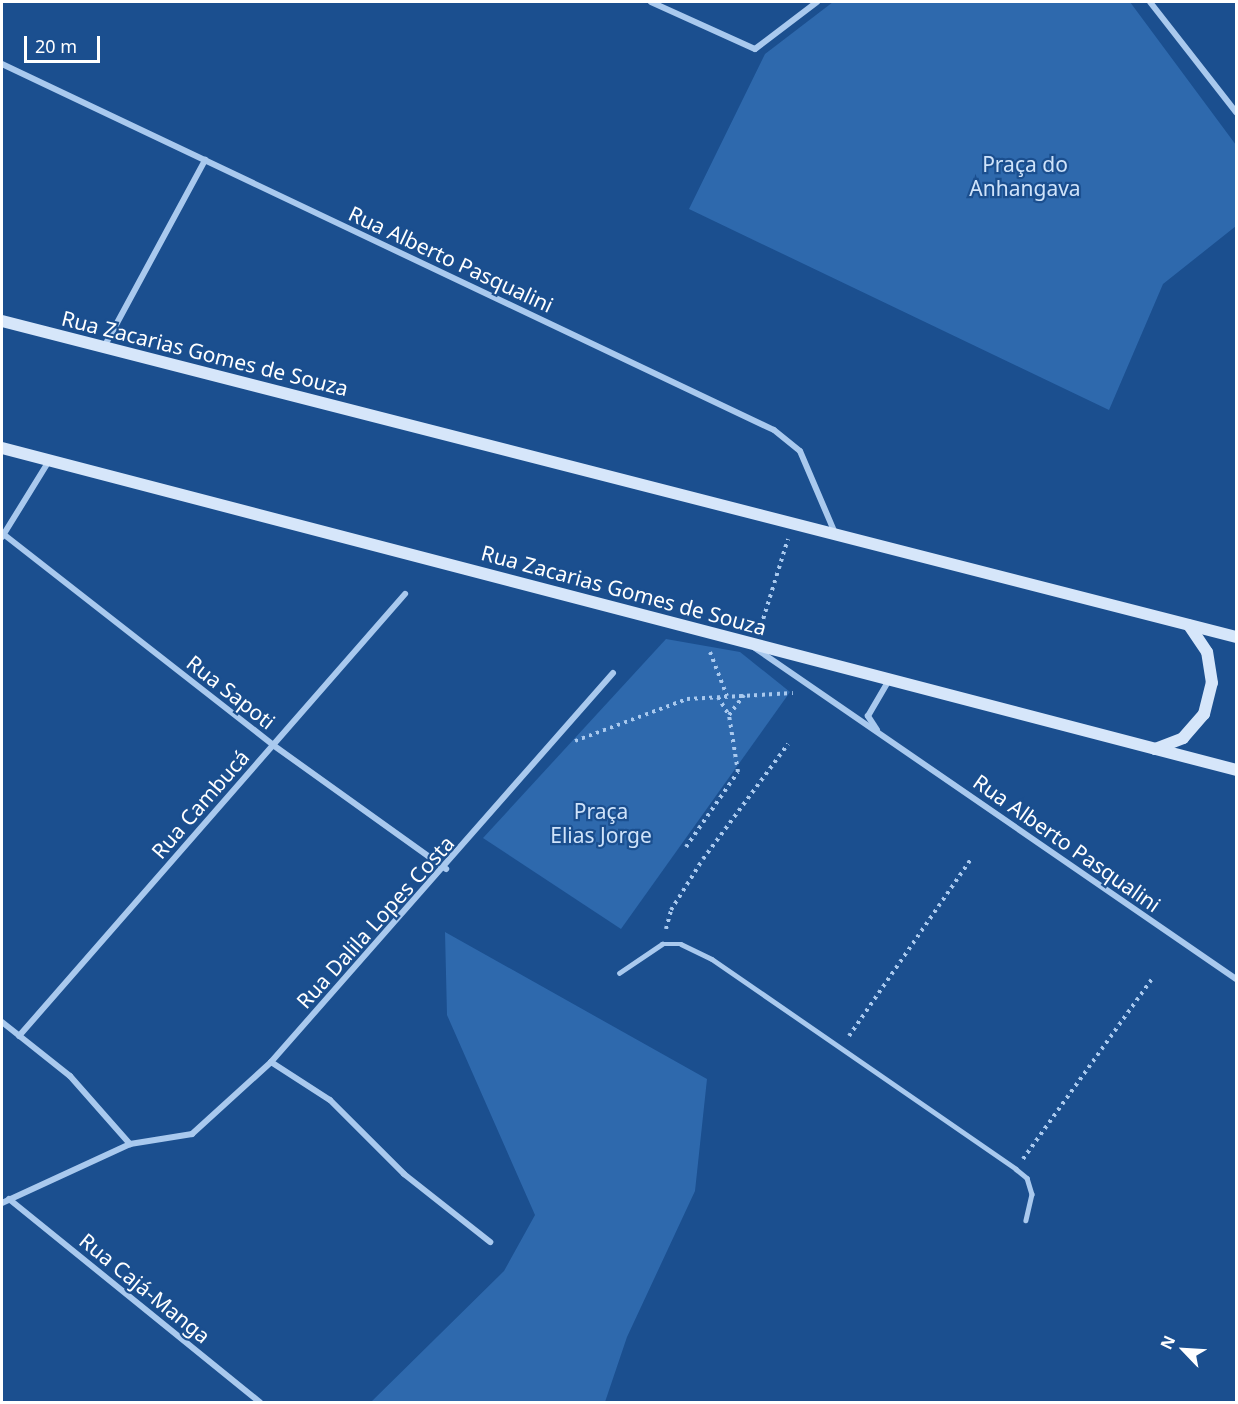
<!DOCTYPE html>
<html>
<head>
<meta charset="utf-8">
<style>
	body { margin:0 }
	#map { position:relative; width:1238px; height:1404px; overflow:hidden; background:#1b4f8f; font-family:"Noto Sans",sans-serif }
	div>[style] { position:absolute }
	[style*='--x'] { left:calc(var(--x)*1px); top:calc(var(--y)*1px); width:calc(var(--w)*1px); rotate:calc(var(--a)*1deg) }
	.green>* { inset:0; background:#2e69ad }
	.path>* { height:4px; margin-top:-2px; transform-origin:0; background:repeating-linear-gradient(90deg,#a9c9ee 0 3px,transparent 0 7.5px) }
	.lane>* { height:4.5px; margin:-2.25px; padding:0 2.25px; transform-origin:2.25px; border-radius:2.25px; background:#a9c9ee }
	.street>* { height:6px; margin:-3px; padding:0 3px; transform-origin:3px; border-radius:3px; background:#a9c9ee }
	.secondary>* { height:12px; margin:-6px; padding:0 6px; transform-origin:6px; border-radius:6px; background:#d6e6fa }
	span { translate:-50% -50%; white-space:nowrap; text-align:center; line-height:1.15; -webkit-text-stroke:4.5px #1b4f8f; paint-order:stroke }
	.park-label { font-size:21px; color:#cfe3fa }
	.street-label { font-size:21px; color:#fff }
	.frame { position:absolute; inset:0; border:3px solid #fff; pointer-events:none }
	.north { position:absolute; left:1154px; top:1320px; width:60px; height:60px; -webkit-text-stroke:4px #1b4f8f; paint-order:stroke; rotate:295deg; font-size:16px; font-weight:700; line-height:24px; text-align:center; color:#fff }
	.north::after { content:''; display:block; margin:auto; width:21px; height:27px; background:#fff; clip-path:polygon(50% 0,100% 100%,50% 72%,0 100%) }
	.scale { position:absolute; left:24px; top:36px; width:76px; height:27px; box-sizing:border-box; border:3px solid #fff; border-top:0; padding-left:8px; font-size:18px; line-height:21px; white-space:nowrap; color:#fff; -webkit-text-stroke:4px #1b4f8f; paint-order:stroke }
</style>
</head>
<body>
<div id="map">
	<div class="green">
		<div style="clip-path:polygon(833px 2px,1130px 2px,1236px 145px,1236px 226px,1163px 284px,1109px 410px,689px 209px,765px 54px)"></div>
		<div style="clip-path:polygon(666px 639px,740px 652px,790px 692px,621px 929px,483px 838px)"></div>
		<div style="clip-path:polygon(445px 932px,707px 1079px,695px 1191px,627px 1337px,605px 1402px,371px 1402px,504px 1271px,535px 1215px,447px 1015px)"></div>
	</div>
	<div class="path">
		<div style="--x:761;--y:626;--w:91;--a:-72.8"></div>
		<div style="--x:710;--y:652;--w:47;--a:68.9"></div>
		<div style="--x:718;--y:697;--w:21;--a:59"></div>
		<div style="--x:729;--y:715;--w:25;--a:-53"></div>
		<div style="--x:575;--y:741;--w:120;--a:-20.6"></div>
		<div style="--x:687;--y:699;--w:106;--a:-3.2"></div>
		<div style="--x:686;--y:847;--w:91;--a:-55.3"></div>
		<div style="--x:738;--y:772;--w:58;--a:-99"></div>
		<div style="--x:666;--y:929;--w:20;--a:-75"></div>
		<div style="--x:671;--y:910;--w:60;--a:-57.9"></div>
		<div style="--x:703;--y:859;--w:143;--a:-53.5"></div>
		<div style="--x:849;--y:1036;--w:216;--a:-55.4"></div>
		<div style="--x:1023;--y:1159;--w:221;--a:-54.4"></div>
	</div>
	<div class="lane">
		<div style="--x:619;--y:973;--w:52;--a:-34"></div>
		<div style="--x:662;--y:944;--w:19;--a:0"></div>
		<div style="--x:681;--y:944;--w:34;--a:26"></div>
		<div style="--x:712;--y:959;--w:369;--a:34.6"></div>
		<div style="--x:1016;--y:1169;--w:14;--a:39"></div>
		<div style="--x:1027;--y:1178;--w:17;--a:73"></div>
		<div style="--x:1032;--y:1194;--w:27;--a:103"></div>
	</div>
	<div class="street">
		<div style="--x:651;--y:2;--w:114;--a:24.3"></div>
		<div style="--x:755;--y:49;--w:78;--a:-37.2"></div>
		<div style="--x:1150;--y:2;--w:140;--a:52"></div>
		<div style="--x:2;--y:64;--w:854;--a:25.37"></div>
		<div style="--x:774;--y:430;--w:33;--a:39"></div>
		<div style="--x:800;--y:451;--w:89;--a:66.9"></div>
		<div style="--x:104;--y:347;--w:213;--a:-61.6"></div>
		<div style="--x:2;--y:533;--w:344;--a:38"></div>
		<div style="--x:273;--y:745;--w:213;--a:35.6"></div>
		<div style="--x:2;--y:537;--w:89;--a:-58.3"></div>
		<div style="--x:755;--y:648;--w:584;--a:34.53"></div>
		<div style="--x:877;--y:730;--w:17;--a:-123"></div>
		<div style="--x:868;--y:716;--w:42;--a:-59.7"></div>
		<div style="--x:2;--y:1022;--w:87;--a:38.5"></div>
		<div style="--x:70;--y:1076;--w:91;--a:48.6"></div>
		<div style="--x:19;--y:1036;--w:587;--a:-48.87"></div>
		<div style="--x:271;--y:1062;--w:70;--a:32.8"></div>
		<div style="--x:330;--y:1100;--w:105;--a:45"></div>
		<div style="--x:404;--y:1174;--w:110;--a:38.3"></div>
		<div style="--x:9;--y:1199;--w:323;--a:39"></div>
		<div style="--x:2;--y:1203;--w:141;--a:-24.7"></div>
		<div style="--x:130;--y:1144;--w:63;--a:-9.2"></div>
		<div style="--x:192;--y:1134;--w:107;--a:-42.3"></div>
		<div style="--x:271;--y:1062;--w:518;--a:-48.68"></div>
	</div>
	<div class="secondary">
		<div style="--x:2;--y:321;--w:1274;--a:14.36"></div>
		<div style="--x:2;--y:448;--w:1275;--a:14.62"></div>
		<div style="--x:1155;--y:749;--w:30;--a:-21"></div>
		<div style="--x:1183;--y:738;--w:32;--a:-49"></div>
		<div style="--x:1204;--y:714;--w:32;--a:-76"></div>
		<div style="--x:1212;--y:683;--w:31;--a:-99"></div>
		<div style="--x:1207;--y:652;--w:32;--a:-124"></div>
	</div>
	<div class="park-label">
		<span style="left:1025px;top:176px">Praça do<br>Anhangava</span>
		<span style="left:601px;top:823px">Praça<br>Elias Jorge</span>
	</div>
	<div class="street-label">
		<span style="left:451px;top:259px;rotate:25deg">Rua Alberto Pasqualini</span>
		<span style="left:205px;top:353px;rotate:14deg">Rua Zacarias Gomes de Souza</span>
		<span style="left:624px;top:590px;rotate:15deg">Rua Zacarias Gomes de Souza</span>
		<span style="left:231px;top:692px;rotate:38deg">Rua Sapoti</span>
		<span style="left:200px;top:804px;rotate:-49deg">Rua Cambucá</span>
		<span style="left:1067px;top:843px;rotate:35deg">Rua Alberto Pasqualini</span>
		<span style="left:375px;top:922px;rotate:-48deg">Rua Dalila Lopes Costa</span>
		<span style="left:145px;top:1288px;rotate:39deg">Rua Cajá-Manga</span>
	</div>
	<div class="frame"></div>
	<div class="north">N</div>
	<div class="scale">20 m</div>
</div>
</body>
</html>
